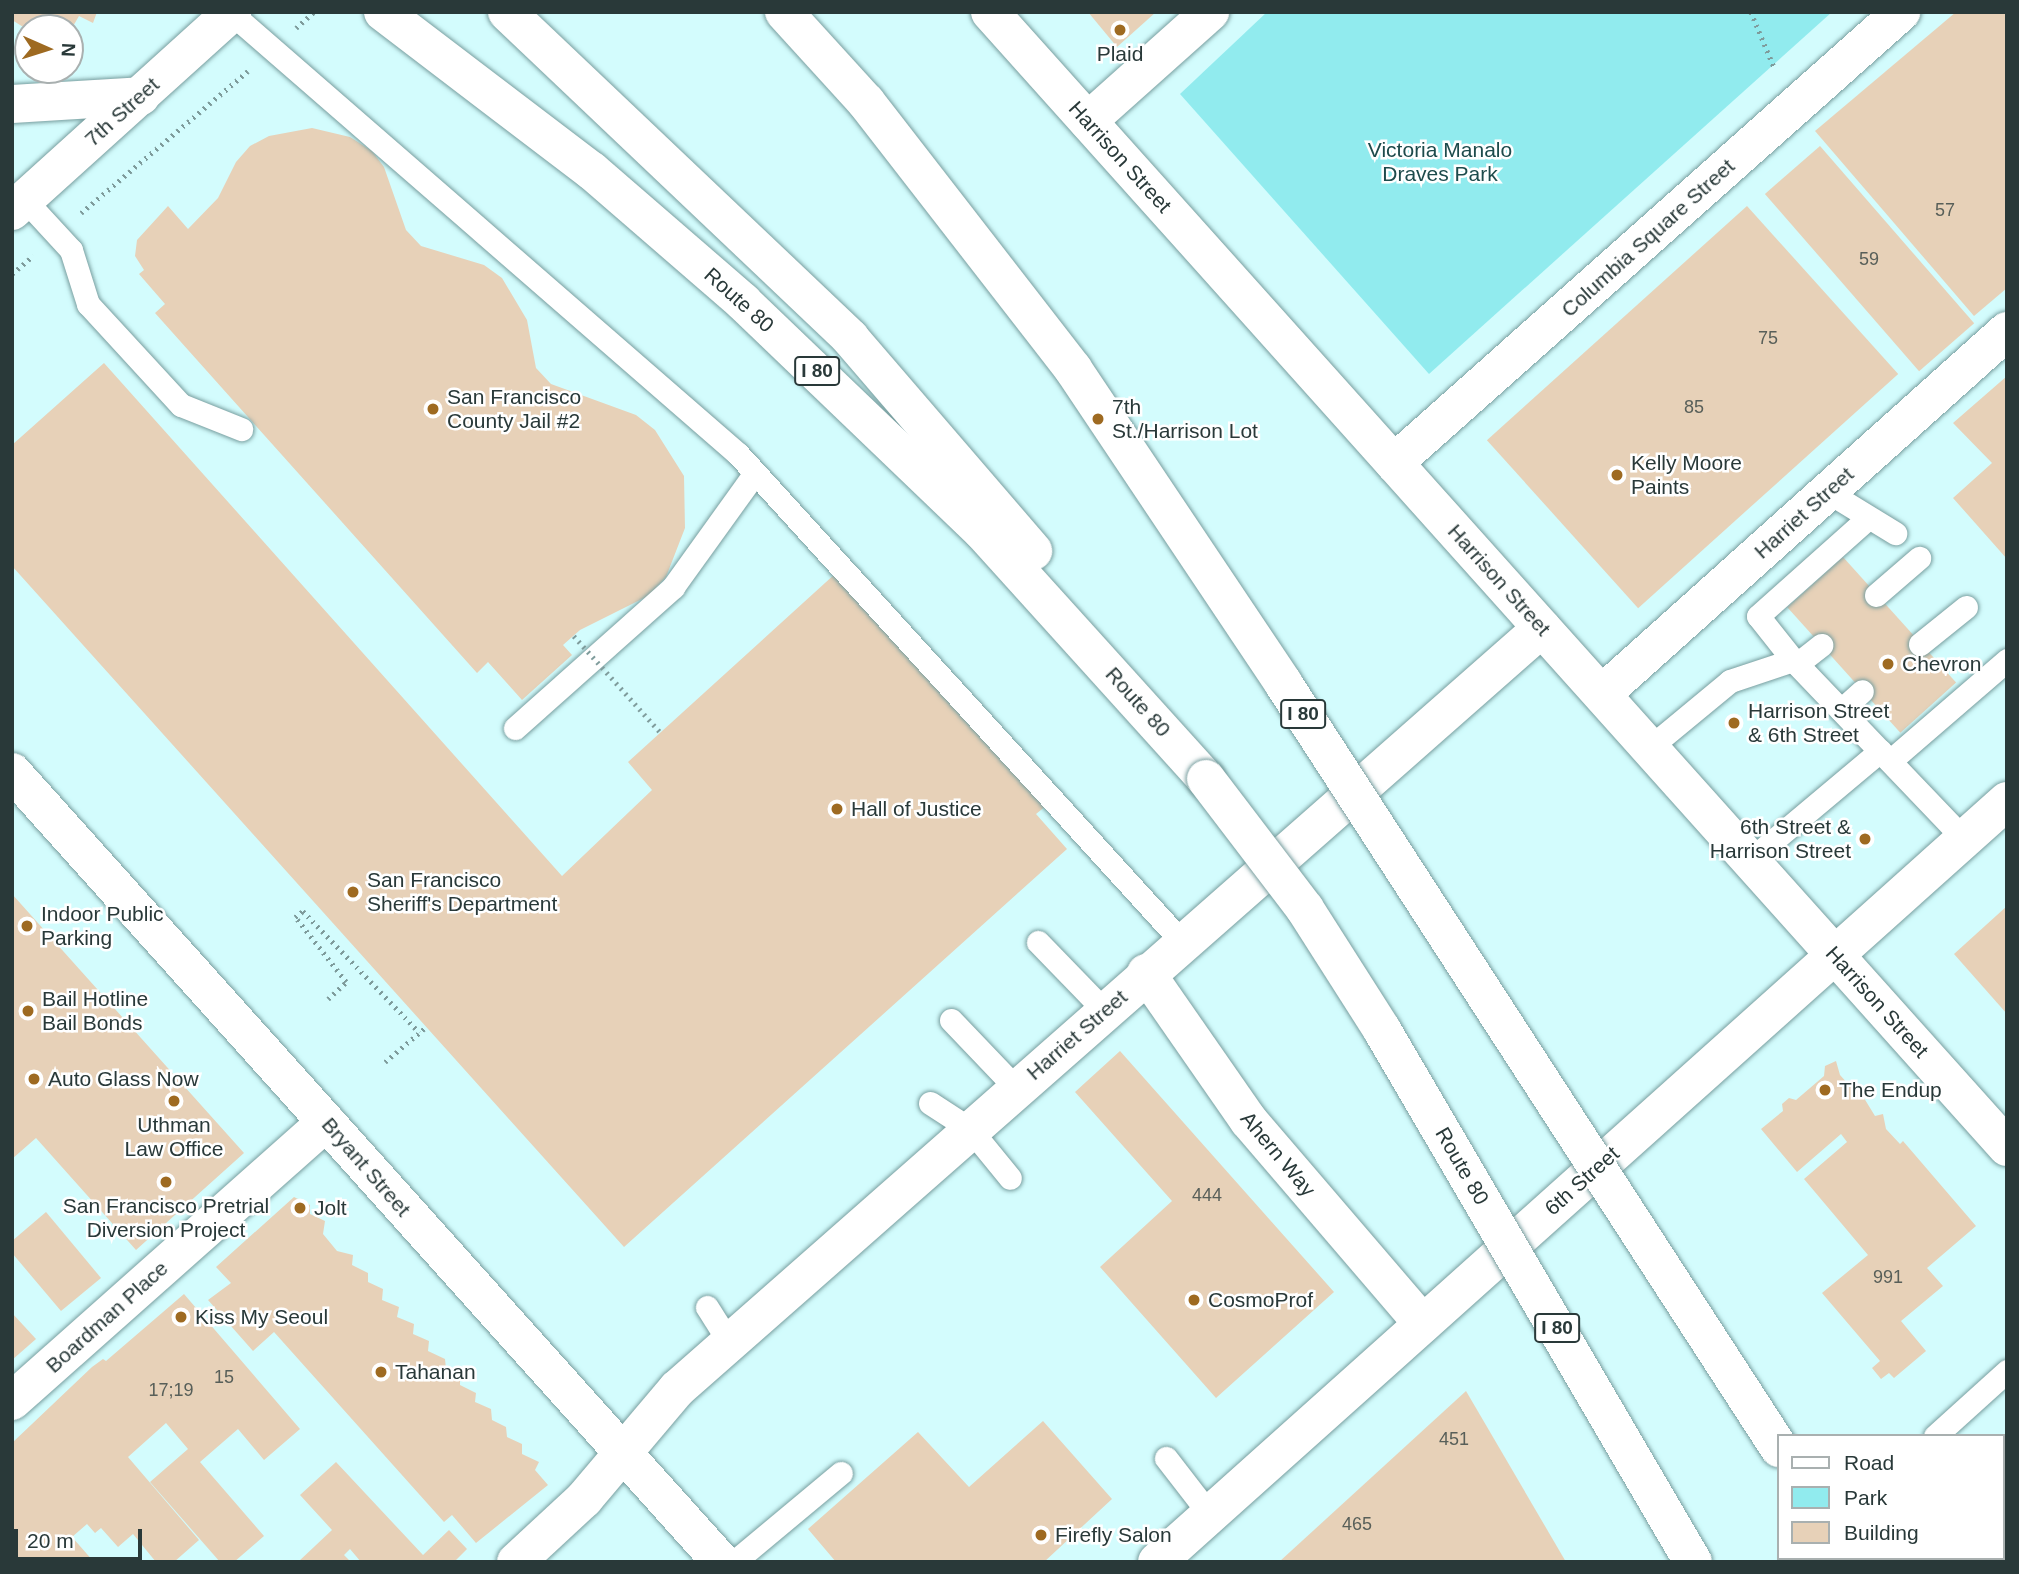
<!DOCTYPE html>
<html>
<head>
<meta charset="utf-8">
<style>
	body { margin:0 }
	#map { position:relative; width:2019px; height:1574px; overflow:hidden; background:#d3fcfd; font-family:Arial,sans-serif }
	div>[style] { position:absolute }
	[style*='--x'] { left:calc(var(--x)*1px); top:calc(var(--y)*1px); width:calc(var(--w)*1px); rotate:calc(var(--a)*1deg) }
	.green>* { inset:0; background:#91ebee }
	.building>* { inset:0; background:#e7d1b8; transform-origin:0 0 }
	.path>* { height:4.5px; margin-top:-2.25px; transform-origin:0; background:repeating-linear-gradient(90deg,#7e9b9b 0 2px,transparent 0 7px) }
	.roads { filter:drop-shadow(0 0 2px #789e9f) drop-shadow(0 0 2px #789e9f) }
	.service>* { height:23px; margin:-11.5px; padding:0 11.5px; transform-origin:11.5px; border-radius:11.5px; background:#fff }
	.minor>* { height:38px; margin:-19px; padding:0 19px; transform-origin:19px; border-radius:19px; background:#fff }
	.secondary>* { height:38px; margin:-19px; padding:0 19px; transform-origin:19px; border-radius:19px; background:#fff }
	.motorway>* { height:38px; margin:-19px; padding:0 19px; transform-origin:19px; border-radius:19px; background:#fff }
	.path-bridge>* { height:4.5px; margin-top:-2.25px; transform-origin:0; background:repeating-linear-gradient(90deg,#7e9b9b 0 2px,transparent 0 7px) }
	.bridges { filter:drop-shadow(0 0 2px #789e9f) drop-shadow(0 0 2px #789e9f) }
	.motorway-bridge>* { height:38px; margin:-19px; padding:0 19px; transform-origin:19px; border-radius:19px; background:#fff }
	.dots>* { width:19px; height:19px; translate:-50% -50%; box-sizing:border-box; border:4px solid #fff; border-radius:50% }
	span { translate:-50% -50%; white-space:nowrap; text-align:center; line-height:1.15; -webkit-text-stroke:5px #fff; paint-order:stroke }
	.number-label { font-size:18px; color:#585f59 }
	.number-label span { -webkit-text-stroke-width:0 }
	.shield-label span { padding:2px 5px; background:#fff; border:2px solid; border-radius:5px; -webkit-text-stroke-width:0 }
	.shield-label { font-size:19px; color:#293939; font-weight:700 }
	.poi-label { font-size:21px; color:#293939 }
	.left { translate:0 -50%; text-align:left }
	.right { translate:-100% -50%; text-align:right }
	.street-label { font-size:21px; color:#293939 }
	.park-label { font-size:21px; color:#1d4b4c }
	.frame { position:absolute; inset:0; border:14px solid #293939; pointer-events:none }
	.legend { position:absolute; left:1777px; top:1434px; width:228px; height:126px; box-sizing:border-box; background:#fff; border:2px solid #a9b0b0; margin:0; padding:9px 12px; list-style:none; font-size:21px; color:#293939 }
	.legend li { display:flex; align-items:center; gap:14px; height:35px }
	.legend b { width:35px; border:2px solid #a9b0b0 }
	.north { position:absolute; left:14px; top:14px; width:70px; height:70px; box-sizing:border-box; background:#fff; border:2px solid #a9b0b0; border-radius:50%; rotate:93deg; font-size:19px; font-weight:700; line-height:28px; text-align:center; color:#293939 }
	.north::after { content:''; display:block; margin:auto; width:24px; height:32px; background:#9e6a21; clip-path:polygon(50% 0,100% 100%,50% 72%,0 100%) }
	.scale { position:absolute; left:14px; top:1529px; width:128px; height:32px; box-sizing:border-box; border:4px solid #293939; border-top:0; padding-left:9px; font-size:21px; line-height:24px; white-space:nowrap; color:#293939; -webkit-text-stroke:5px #fff; paint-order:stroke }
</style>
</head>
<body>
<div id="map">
	<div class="green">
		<div style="clip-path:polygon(1267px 12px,1832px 12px,1429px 374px,1180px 94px)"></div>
	</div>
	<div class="building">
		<div style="clip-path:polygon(12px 12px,97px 12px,93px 23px,79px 16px,72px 28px,28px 30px,12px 20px)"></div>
		<div style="clip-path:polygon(1088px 12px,1156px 12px,1117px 47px)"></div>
		<div style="clip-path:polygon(1956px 12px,2007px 12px,2007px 288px,1974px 316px,1815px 131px)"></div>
		<div style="clip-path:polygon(312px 128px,350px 137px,372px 151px,384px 167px,406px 230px,421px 246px,484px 265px,502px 278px,527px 320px,536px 368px,551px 384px,636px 415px,655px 430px,684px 476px,685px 528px,666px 577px,648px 596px,580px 630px,563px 645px,572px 655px,522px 700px,488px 662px,477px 673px,155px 313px,165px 304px,139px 274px,144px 270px,135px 256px,137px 240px,168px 206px,188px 229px,218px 198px,236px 162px,250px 146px,269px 136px)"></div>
		<div style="left:1820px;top:146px;width:235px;height:73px;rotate:49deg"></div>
		<div style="left:1747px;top:206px;width:226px;height:350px;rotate:48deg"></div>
		<div style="clip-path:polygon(104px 363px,562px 876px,652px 790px,628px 762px,836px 573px,1047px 805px,1036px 814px,1067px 849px,624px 1247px,12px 566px,12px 445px)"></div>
		<div style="clip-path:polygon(2007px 376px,2007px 559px,1953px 498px,1992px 463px,1953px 423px)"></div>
		<div style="left:1843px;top:557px;width:169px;height:75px;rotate:48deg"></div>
		<div style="clip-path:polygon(12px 894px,244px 1153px,136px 1250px,36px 1138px,12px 1159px)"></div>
		<div style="clip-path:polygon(2007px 906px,2007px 1014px,1954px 954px)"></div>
		<div style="clip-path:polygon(1120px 1051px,1334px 1292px,1216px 1398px,1100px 1267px,1172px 1201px,1075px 1092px)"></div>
		<div style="clip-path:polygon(1836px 1061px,1840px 1075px,1849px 1085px,1856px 1085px,1875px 1116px,1883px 1114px,1886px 1129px,1900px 1144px,1903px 1141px,1976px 1226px,1927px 1268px,1943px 1286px,1901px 1321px,1926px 1351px,1894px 1378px,1889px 1373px,1881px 1379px,1872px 1368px,1880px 1361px,1822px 1293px,1868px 1255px,1804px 1179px,1847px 1142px,1841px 1134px,1797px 1172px,1761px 1129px,1783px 1111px,1782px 1104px,1789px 1098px,1796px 1100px,1824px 1076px,1825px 1066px)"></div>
		<div style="clip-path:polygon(294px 1197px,310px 1205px,310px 1214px,325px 1221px,323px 1234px,337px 1251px,353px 1255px,352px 1265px,368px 1273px,368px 1282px,383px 1289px,382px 1300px,399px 1307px,397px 1317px,414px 1324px,413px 1334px,429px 1341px,428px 1351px,445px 1359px,446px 1369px,460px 1375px,460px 1385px,476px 1393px,475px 1402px,491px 1409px,492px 1420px,506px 1427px,507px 1437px,522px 1444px,522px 1454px,539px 1462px,535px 1470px,548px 1485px,476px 1543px,452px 1515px,444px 1522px,274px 1332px,253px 1351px,208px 1300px,231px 1283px,216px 1267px)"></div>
		<div style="clip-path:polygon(46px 1212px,101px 1278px,61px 1311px,12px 1253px,12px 1241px)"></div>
		<div style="clip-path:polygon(184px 1294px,300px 1429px,264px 1460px,238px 1429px,200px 1462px,264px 1536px,234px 1562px,220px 1562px,150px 1482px,188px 1449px,166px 1423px,128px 1457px,199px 1540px,174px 1562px,156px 1562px,133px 1534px,118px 1547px,101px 1528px,95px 1533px,87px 1524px,72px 1537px,94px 1562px,12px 1562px,12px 1443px,92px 1367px,103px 1359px,106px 1361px)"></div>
		<div style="clip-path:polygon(12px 1313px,36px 1339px,12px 1360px)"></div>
		<div style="clip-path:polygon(1466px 1391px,1566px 1562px,1279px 1562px,1361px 1487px)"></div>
		<div style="clip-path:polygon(1043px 1421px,1112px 1499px,1044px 1562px,836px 1562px,808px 1529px,918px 1432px,969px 1487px)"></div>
		<div style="clip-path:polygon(336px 1462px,423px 1555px,449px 1530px,467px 1549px,454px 1562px,361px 1562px,350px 1549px,344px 1555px,351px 1562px,298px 1562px,332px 1530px,300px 1495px)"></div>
		<div style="clip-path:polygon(2007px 1478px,2007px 1533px,2003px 1528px)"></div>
	</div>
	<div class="path">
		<div style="--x:1751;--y:12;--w:62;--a:67.2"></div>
		<div style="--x:296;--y:28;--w:24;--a:-42"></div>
		<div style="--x:81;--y:213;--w:219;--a:-40.4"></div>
		<div style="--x:12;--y:274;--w:28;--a:-41"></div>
		<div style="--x:328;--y:999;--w:25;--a:-43"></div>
		<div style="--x:346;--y:982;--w:83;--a:-128.1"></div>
		<div style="--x:295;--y:917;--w:10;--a:-37"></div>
		<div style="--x:303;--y:911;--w:168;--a:46.2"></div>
		<div style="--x:385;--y:1062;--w:54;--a:-40.5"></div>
	</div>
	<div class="roads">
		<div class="service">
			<div style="--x:231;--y:13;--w:672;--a:41.02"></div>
			<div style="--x:738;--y:454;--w:660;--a:47.7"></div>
			<div style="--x:25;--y:200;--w:68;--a:47.4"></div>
			<div style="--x:71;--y:250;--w:57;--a:72.5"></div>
			<div style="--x:88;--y:304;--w:137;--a:47.4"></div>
			<div style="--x:181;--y:405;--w:65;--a:21.8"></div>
			<div style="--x:1828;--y:492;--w:79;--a:31.5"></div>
			<div style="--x:1876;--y:595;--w:57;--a:-40.7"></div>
			<div style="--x:1920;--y:644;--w:59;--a:-38.8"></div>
			<div style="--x:1793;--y:660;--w:56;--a:-128.5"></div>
			<div style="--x:1758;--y:616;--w:146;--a:-41.7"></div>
			<div style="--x:1797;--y:664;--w:31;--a:-38"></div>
			<div style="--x:1841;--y:710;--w:28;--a:-42"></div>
			<div style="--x:515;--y:728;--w:212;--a:-41.7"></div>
			<div style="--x:673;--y:587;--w:140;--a:-54.3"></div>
			<div style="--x:1649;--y:748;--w:105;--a:-39.6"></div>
			<div style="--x:1730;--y:681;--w:66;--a:-18.4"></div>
			<div style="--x:1793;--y:660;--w:248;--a:46.3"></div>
			<div style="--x:1890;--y:761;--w:155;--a:-40.8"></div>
			<div style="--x:1750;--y:860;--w:170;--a:-40"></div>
			<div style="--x:1038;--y:942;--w:95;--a:45.9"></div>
			<div style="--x:951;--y:1020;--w:94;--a:46.3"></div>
			<div style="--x:930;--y:1103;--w:48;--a:33"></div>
			<div style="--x:970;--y:1129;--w:63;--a:50.8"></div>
			<div style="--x:707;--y:1307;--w:41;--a:57.8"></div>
			<div style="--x:1935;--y:1436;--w:97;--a:-42.1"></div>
			<div style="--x:1166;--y:1458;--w:72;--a:52.3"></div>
			<div style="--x:734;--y:1562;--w:139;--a:-39.8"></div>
			<div style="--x:1793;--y:1562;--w:6;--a:-45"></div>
		</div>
		<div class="minor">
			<div style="--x:1088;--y:121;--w:164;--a:-41.8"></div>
			<div style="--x:1394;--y:463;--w:679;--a:-41.65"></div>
			<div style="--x:1602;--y:694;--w:544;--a:-41.87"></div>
			<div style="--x:1146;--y:973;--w:180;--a:55.2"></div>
			<div style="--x:1249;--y:1121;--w:267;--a:49.4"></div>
			<div style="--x:12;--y:1401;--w:420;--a:-41.6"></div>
			<div style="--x:516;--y:1562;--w:93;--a:-42.8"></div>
			<div style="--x:584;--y:1499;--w:144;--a:-49.8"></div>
			<div style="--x:677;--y:1389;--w:1152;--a:-41.34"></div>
		</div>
		<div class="secondary">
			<div style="--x:990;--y:12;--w:1524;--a:48.14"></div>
			<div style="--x:12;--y:211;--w:297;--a:-42.1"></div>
			<div style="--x:12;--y:772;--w:1061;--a:48.09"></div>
			<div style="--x:1157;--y:1562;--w:1141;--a:-41.84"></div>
		</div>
		<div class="motorway">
			<div style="--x:383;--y:12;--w:263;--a:37.3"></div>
			<div style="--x:592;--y:171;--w:200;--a:40.9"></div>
			<div style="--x:743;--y:302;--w:331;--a:43.8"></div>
			<div style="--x:982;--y:531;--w:334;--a:47.9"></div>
			<div style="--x:507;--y:12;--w:473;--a:43.5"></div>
			<div style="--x:850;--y:338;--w:281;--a:49.3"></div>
			<div style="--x:12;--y:104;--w:129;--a:-3.5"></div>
			<div style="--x:1856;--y:1558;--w:5;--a:53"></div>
		</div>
	</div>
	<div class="path-bridge">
		<div style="--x:574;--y:636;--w:129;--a:48.1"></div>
	</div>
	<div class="bridges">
		<div class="motorway-bridge">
			<div style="--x:784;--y:12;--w:122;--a:47.7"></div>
			<div style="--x:866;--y:102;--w:338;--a:52.2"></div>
			<div style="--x:1073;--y:369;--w:378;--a:56.2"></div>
			<div style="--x:1283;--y:683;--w:912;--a:57.04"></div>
			<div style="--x:1206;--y:779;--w:163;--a:52.7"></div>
			<div style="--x:1305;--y:909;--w:143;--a:57.5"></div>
			<div style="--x:1382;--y:1030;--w:616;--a:59.69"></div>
		</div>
	</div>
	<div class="dots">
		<div style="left:1120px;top:30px;background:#9e6a21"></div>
		<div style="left:433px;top:409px;background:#9e6a21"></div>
		<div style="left:1098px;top:419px;background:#9e6a21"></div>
		<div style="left:1617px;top:475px;background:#9e6a21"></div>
		<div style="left:1888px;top:664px;background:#9e6a21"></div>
		<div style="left:1734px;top:723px;background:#9e6a21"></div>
		<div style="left:837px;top:809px;background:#9e6a21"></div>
		<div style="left:1865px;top:839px;background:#9e6a21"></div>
		<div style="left:353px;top:892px;background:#9e6a21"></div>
		<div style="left:27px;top:926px;background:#9e6a21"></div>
		<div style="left:28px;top:1011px;background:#9e6a21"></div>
		<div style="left:34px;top:1079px;background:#9e6a21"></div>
		<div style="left:1825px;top:1090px;background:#9e6a21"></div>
		<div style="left:174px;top:1101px;background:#9e6a21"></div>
		<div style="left:166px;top:1182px;background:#9e6a21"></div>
		<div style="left:300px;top:1208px;background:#9e6a21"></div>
		<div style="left:1194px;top:1300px;background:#9e6a21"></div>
		<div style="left:181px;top:1317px;background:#9e6a21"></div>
		<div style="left:381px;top:1372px;background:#9e6a21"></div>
		<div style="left:1041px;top:1535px;background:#9e6a21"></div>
	</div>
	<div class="number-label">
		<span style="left:1945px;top:210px">57</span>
		<span style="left:1869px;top:259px">59</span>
		<span style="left:1768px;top:338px">75</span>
		<span style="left:1694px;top:407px">85</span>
		<span style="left:1207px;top:1195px">444</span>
		<span style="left:1888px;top:1277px">991</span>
		<span style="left:224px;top:1377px">15</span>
		<span style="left:171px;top:1390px">17;19</span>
		<span style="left:1454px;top:1439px">451</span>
		<span style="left:1357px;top:1524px">465</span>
	</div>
	<div class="shield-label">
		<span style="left:817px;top:371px">I 80</span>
		<span style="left:1303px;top:714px">I 80</span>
		<span style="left:1557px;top:1328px">I 80</span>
	</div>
	<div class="poi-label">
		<span style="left:1120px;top:54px">Plaid</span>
		<span class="left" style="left:447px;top:409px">San Francisco<br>County Jail #2</span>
		<span class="left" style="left:1112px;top:419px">7th<br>St./Harrison Lot</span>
		<span class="left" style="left:1631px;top:475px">Kelly Moore<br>Paints</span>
		<span class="left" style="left:1902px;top:664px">Chevron</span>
		<span class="left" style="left:1748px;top:723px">Harrison Street<br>&amp; 6th Street</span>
		<span class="left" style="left:851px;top:809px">Hall of Justice</span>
		<span class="right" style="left:1851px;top:839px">6th Street &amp;<br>Harrison Street</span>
		<span class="left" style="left:367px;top:892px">San Francisco<br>Sheriff's Department</span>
		<span class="left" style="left:41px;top:926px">Indoor Public<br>Parking</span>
		<span class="left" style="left:42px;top:1011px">Bail Hotline<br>Bail Bonds</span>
		<span class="left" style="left:48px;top:1079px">Auto Glass Now</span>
		<span class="left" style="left:1839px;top:1090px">The Endup</span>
		<span style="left:174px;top:1137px">Uthman<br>Law Office</span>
		<span style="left:166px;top:1218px">San Francisco Pretrial<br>Diversion Project</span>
		<span class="left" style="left:314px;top:1208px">Jolt</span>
		<span class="left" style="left:1208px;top:1300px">CosmoProf</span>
		<span class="left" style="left:195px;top:1317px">Kiss My Seoul</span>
		<span class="left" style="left:395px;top:1372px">Tahanan</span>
		<span class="left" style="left:1055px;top:1535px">Firefly Salon</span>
	</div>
	<div class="street-label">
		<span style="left:122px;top:112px;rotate:-42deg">7th Street</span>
		<span style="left:1120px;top:157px;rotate:48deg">Harrison Street</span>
		<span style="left:1648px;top:238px;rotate:-42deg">Columbia Square Street</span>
		<span style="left:739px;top:300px;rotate:42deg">Route 80</span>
		<span style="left:1804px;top:513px;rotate:-42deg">Harriet Street</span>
		<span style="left:1499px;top:580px;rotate:48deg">Harrison Street</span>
		<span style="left:1138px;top:702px;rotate:48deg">Route 80</span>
		<span style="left:1877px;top:1002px;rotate:48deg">Harrison Street</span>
		<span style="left:1077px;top:1035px;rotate:-41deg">Harriet Street</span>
		<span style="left:1278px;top:1154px;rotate:50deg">Ahern Way</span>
		<span style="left:1462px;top:1166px;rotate:60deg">Route 80</span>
		<span style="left:366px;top:1167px;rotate:49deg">Bryant Street</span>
		<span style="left:1582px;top:1181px;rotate:-42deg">6th Street</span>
		<span style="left:107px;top:1317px;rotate:-42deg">Boardman Place</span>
	</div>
	<div class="park-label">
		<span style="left:1440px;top:162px">Victoria Manalo<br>Draves Park</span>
	</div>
	<div class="frame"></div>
	<ul class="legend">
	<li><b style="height:9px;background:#fff"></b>Road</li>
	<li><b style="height:19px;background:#91ebee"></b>Park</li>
	<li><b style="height:19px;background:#e7d1b8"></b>Building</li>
	</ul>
	<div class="north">N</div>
	<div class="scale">20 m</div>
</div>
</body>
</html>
